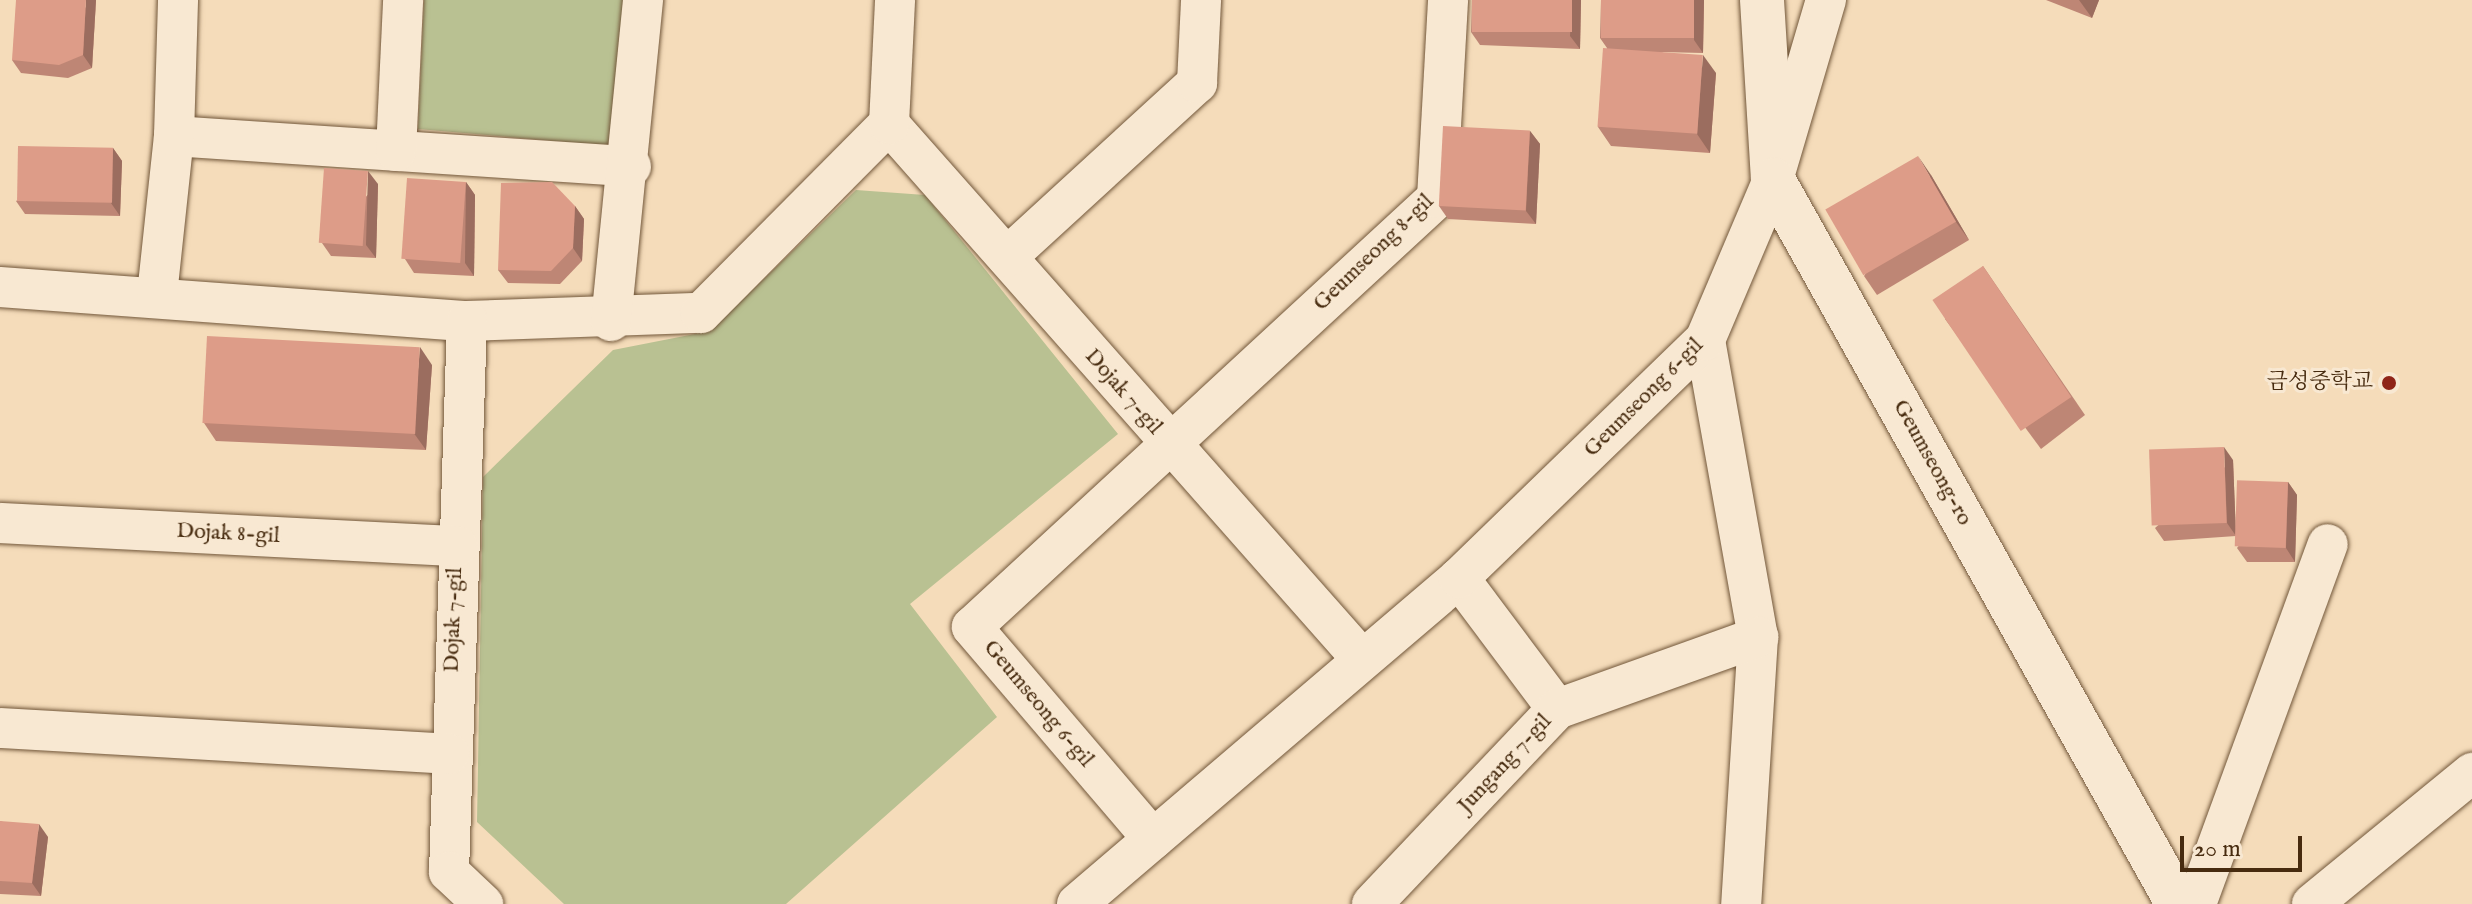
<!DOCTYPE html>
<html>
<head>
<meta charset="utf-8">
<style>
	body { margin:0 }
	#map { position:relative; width:2472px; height:904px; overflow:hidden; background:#f5dcba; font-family:"IM FELL English","Noto Serif KR",serif }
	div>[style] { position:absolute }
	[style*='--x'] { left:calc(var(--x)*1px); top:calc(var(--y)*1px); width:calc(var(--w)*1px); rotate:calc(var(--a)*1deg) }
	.green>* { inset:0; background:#b9c192 }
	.roads { filter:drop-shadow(0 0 2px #72573a) drop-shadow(0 0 2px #72573a) }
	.minor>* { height:40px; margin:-20px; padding:0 20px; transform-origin:20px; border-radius:20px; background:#f8e8d2 }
	.tertiary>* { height:44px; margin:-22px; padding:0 22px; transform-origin:22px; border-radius:22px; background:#f8e8d2 }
	.wall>* { inset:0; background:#be8675 }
	.shaded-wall>* { inset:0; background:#9b6d5f }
	.building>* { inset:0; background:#dd9c88; transform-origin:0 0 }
	.dots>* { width:22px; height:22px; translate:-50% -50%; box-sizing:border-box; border:4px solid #f8e8d2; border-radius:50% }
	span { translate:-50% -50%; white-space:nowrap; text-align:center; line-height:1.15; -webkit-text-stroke:6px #f8e8d2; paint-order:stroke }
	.street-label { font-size:22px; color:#472b0f }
	.poi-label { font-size:22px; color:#472b0f }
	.right { translate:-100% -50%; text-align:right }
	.scale { position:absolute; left:2180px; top:836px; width:122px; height:36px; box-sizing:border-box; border:4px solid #472b0f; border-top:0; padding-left:10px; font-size:24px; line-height:28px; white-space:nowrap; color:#472b0f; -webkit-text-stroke:6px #f8e8d2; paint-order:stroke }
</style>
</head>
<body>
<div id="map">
	<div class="green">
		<div style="clip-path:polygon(424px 0,625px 0,612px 146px,418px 129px)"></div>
		<div style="clip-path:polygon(856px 190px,925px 195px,1118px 434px,910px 604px,997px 717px,786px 904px,564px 904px,477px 822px,483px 477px,613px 350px,710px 331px)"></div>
	</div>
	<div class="roads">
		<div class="minor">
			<div style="--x:889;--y:124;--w:713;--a:48.53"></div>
			<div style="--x:174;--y:136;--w:458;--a:3.8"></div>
			<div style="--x:396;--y:151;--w:151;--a:-87.3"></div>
			<div style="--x:1007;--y:257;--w:258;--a:-42.5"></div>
			<div style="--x:1197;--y:83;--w:83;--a:-87.2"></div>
			<div style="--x:0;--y:287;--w:468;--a:4.2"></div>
			<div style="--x:467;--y:321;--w:234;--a:-2"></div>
			<div style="--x:701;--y:313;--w:267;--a:-45.2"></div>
			<div style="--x:889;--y:124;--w:124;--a:-87.2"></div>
			<div style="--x:157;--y:295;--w:160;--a:-83.9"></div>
			<div style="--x:174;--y:136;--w:136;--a:-88.3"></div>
			<div style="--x:467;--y:321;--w:551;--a:91.87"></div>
			<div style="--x:449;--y:872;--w:47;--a:43.3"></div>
			<div style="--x:611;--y:321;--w:323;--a:-84.3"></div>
			<div style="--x:1705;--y:340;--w:302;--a:79.9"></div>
			<div style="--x:1758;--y:637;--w:268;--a:93.6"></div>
			<div style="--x:0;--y:523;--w:458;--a:2.9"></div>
			<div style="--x:1459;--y:578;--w:164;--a:53.2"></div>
			<div style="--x:0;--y:728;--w:450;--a:3.3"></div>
			<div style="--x:1153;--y:839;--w:279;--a:-130.5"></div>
			<div style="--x:972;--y:627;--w:633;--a:-42.69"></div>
			<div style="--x:1437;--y:198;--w:198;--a:-86.8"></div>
			<div style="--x:1077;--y:904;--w:502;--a:-40.48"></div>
			<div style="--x:1459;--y:578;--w:342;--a:-44.1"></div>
			<div style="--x:1705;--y:340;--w:174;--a:-67"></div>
			<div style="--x:1773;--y:180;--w:188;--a:-73.6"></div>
			<div style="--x:1372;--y:904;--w:269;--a:-46.5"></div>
			<div style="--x:1557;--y:709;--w:214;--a:-19.7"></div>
			<div style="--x:2196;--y:904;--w:383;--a:-69.9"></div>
			<div style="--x:2312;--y:904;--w:207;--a:-39.3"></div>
		</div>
		<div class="tertiary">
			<div style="--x:1762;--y:0;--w:180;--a:86.5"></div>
			<div style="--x:1773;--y:180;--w:830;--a:60.78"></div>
		</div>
	</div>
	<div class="wall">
		<div style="clip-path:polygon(96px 0,92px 68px,68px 78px,21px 73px,12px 60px)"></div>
		<div style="clip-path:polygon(1472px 0,1581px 0,1580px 49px,1480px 45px,1471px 32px)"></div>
		<div style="clip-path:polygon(1601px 0,1704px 0,1703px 53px,1661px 52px,1716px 73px,1710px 153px,1611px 146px,1598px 127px,1607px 48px,1600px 38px)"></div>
		<div style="clip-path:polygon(2046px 0,2099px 0,2092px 18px)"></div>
		<div style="clip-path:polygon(1530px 131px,1540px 144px,1536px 224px,1448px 219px,1439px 206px)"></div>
		<div style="clip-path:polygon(113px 148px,122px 161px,120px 216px,25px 214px,16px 201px)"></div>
		<div style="clip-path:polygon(1931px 175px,1969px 240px,1877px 295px,1864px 276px)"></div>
		<div style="clip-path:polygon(466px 182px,475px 195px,474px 276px,414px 273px,405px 259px)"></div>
		<div style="clip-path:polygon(378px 184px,376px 258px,331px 256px,322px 243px)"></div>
		<div style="clip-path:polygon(575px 206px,584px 219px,582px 261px,560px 284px,508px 283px,498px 270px)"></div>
		<div style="clip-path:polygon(1983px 266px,2085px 415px,2041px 449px,1945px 319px)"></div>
		<div style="clip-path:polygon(432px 365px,426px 450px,216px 441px,204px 423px)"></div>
		<div style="clip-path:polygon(2233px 460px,2236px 536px,2164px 541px,2155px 528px)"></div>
		<div style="clip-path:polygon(2288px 482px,2297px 495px,2295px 562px,2247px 562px,2237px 548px)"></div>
		<div style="clip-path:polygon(0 821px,48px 837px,41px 896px,0 894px)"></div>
	</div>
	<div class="shaded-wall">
		<div style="clip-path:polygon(86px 0,96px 0,92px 68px,83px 55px)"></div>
		<div style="clip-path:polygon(1572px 0,1581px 0,1580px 49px,1570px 36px)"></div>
		<div style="clip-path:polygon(1694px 0,1704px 0,1703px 53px,1694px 40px)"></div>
		<div style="clip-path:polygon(2079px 0,2099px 0,2092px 18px)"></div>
		<div style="clip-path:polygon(1703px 55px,1716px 73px,1710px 153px,1697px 134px)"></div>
		<div style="clip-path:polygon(1530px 131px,1540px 144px,1536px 224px,1526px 211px)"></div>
		<div style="clip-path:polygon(113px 148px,122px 161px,120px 216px,111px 203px)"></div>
		<div style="clip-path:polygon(1918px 156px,1931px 175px,1969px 240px,1956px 222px)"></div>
		<div style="clip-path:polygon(368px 171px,378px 184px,376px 258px,366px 245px)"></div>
		<div style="clip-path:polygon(466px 182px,475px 195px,474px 276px,465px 263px)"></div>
		<div style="clip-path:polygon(575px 206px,584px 219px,582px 261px,573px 248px)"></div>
		<div style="clip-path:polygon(420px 347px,432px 365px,426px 450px,413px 432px)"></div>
		<div style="clip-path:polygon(2224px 447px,2233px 460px,2236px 536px,2227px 523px)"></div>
		<div style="clip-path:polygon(2288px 482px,2297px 495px,2295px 562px,2286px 548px)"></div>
		<div style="clip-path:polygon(39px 824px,48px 837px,41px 896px,32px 883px)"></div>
	</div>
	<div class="building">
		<div style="clip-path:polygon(16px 0,86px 0,83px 55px,59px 65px,12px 60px)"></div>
		<div style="left:1472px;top:0;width:100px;height:32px"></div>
		<div style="left:1601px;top:0;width:93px;height:38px"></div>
		<div style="left:1603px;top:48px;width:100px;height:79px;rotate:4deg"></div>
		<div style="left:1443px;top:126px;width:87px;height:80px;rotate:3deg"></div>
		<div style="left:18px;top:146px;width:95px;height:55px;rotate:1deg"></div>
		<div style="left:1918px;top:156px;width:76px;height:107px;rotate:60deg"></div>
		<div style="left:324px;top:168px;width:44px;height:75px;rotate:4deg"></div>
		<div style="left:407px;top:178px;width:59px;height:81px;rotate:4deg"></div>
		<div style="clip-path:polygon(552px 182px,575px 206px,573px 248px,551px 271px,498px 270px,501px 183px)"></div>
		<div style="left:1983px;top:266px;width:158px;height:61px;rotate:56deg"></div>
		<div style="left:207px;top:336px;width:213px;height:87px;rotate:3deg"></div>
		<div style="left:2224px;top:447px;width:76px;height:75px;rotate:88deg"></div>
		<div style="left:2288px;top:482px;width:66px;height:51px;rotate:92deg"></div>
		<div style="clip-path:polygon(0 821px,39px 824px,32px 883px,0 881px)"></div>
	</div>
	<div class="dots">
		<div style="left:2389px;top:383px;background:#8f2418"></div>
	</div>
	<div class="street-label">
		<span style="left:1374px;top:253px;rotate:-44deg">Geumseong 8-gil</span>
		<span style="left:1123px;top:392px;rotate:49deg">Dojak 7-gil</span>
		<span style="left:1644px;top:398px;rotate:-45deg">Geumseong 6-gil</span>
		<span style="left:1932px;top:463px;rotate:61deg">Geumseong-ro</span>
		<span style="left:228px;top:534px;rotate:3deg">Dojak 8-gil</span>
		<span style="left:454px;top:620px;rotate:-88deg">Dojak 7-gil</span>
		<span style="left:1038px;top:704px;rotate:50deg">Geumseong 6-gil</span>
		<span style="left:1505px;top:764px;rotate:-47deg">Jungang 7-gil</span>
	</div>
	<div class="poi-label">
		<span class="right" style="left:2373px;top:383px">금성중학교</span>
	</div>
	<div class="scale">20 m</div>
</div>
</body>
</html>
